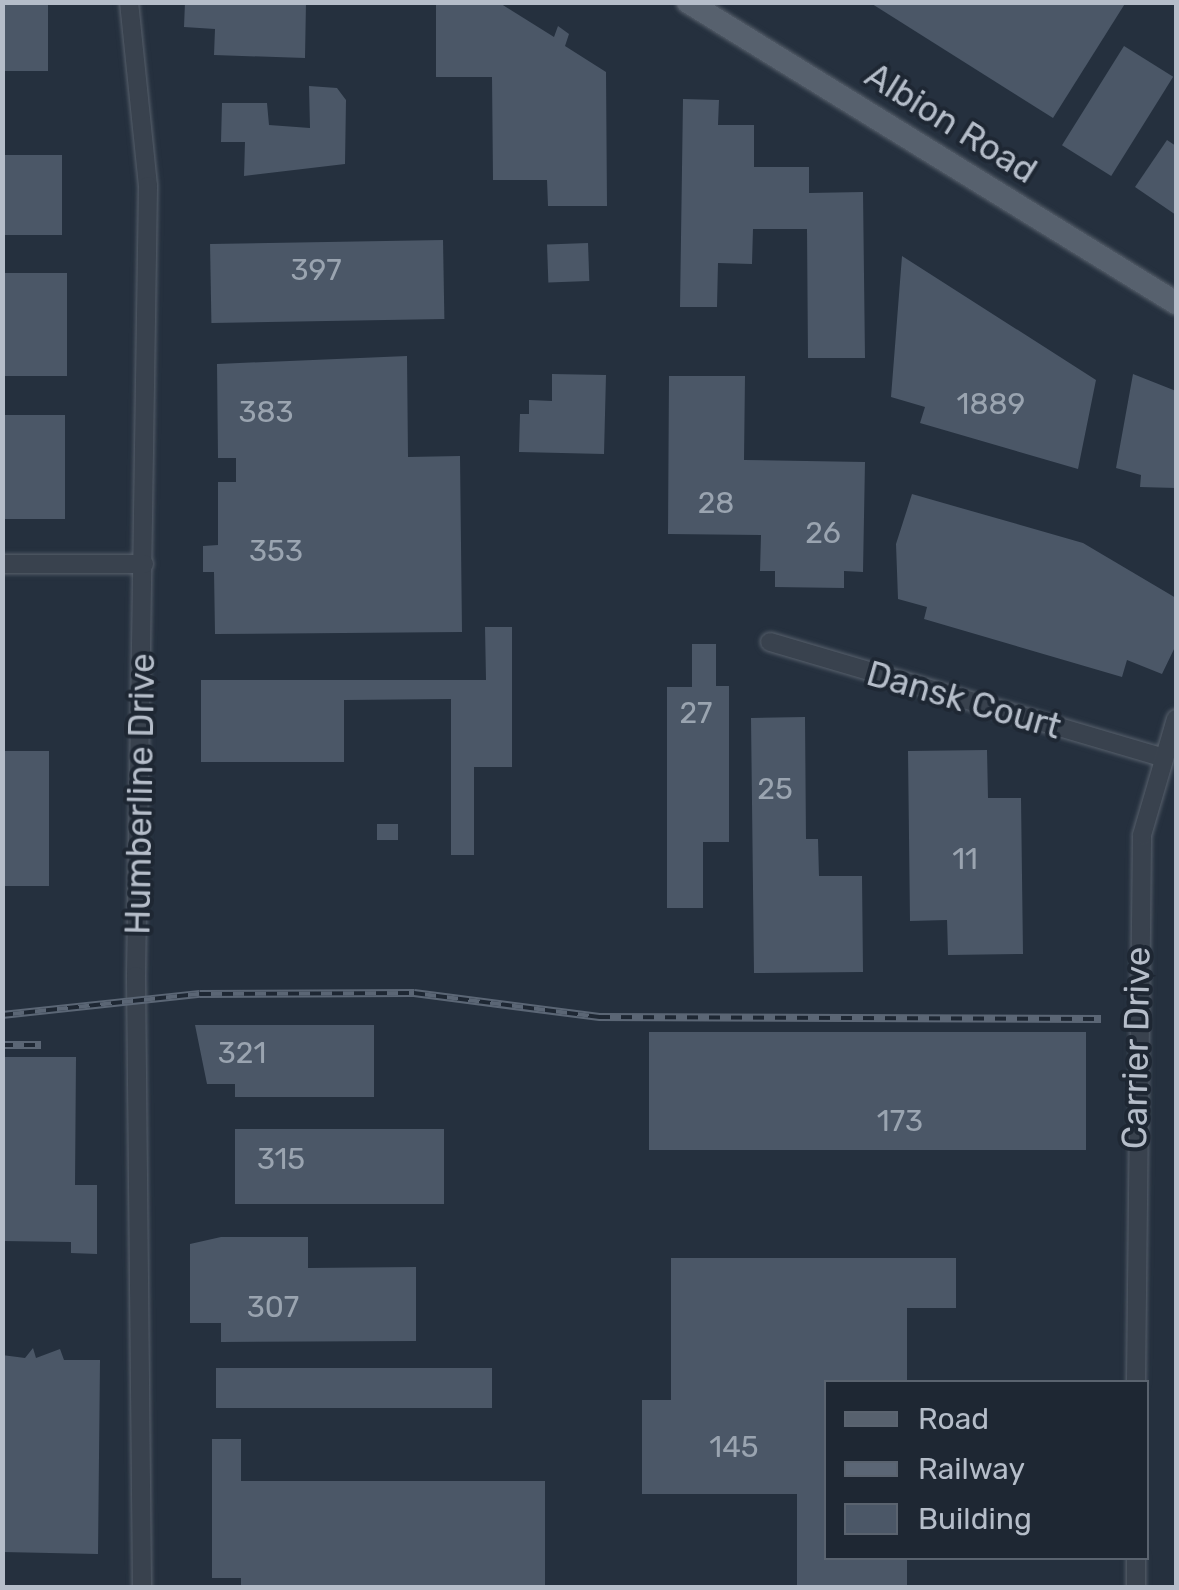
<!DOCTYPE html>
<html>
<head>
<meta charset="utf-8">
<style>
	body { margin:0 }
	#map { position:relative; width:1179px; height:1590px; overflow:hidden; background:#25303e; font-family:Rubik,sans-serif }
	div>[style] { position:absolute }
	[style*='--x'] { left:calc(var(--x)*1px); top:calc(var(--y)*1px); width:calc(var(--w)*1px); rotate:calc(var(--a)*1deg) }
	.building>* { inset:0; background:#4b5767; transform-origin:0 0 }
	.roads { filter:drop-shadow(0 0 2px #57606c) drop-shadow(0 0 2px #57606c) }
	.minor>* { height:18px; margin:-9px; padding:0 9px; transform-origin:9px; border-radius:9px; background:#39424e }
	.major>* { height:22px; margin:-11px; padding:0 11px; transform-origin:11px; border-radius:11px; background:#57616e }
	.rail>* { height:8px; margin-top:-4px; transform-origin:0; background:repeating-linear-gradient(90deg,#1e2733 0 11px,#5b6675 0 22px); box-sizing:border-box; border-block:2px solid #5b6675 }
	span { translate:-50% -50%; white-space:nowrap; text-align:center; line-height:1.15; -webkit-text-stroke:8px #1e2733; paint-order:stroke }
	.number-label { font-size:30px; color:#9aa4b0 }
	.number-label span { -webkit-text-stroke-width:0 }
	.street-label { font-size:35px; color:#b5bdc9 }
	.frame { position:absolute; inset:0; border:5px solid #b5bdc9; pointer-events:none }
	.legend { position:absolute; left:824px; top:1380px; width:325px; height:180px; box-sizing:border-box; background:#1e2733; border:2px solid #5a636f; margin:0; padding:12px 18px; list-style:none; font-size:30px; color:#b5bdc9 }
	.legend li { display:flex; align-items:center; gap:20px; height:50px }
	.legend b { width:50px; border:2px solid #5a636f }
</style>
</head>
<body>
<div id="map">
	<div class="building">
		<div style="left:2px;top:2px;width:46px;height:69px"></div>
		<div style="clip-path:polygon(185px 2px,306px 2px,305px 58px,214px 55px,215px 29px,184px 27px)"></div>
		<div style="clip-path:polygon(436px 2px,498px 2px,554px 37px,558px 26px,569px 34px,565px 46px,606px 72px,607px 206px,548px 206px,547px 180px,493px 180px,492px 77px,436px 77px)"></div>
		<div style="clip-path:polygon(869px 2px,1126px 2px,1053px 118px)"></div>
		<div style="left:1124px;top:46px;width:58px;height:117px;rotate:32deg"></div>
		<div style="clip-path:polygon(309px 86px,337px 88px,346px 100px,345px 164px,244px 176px,245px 142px,221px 142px,222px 103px,267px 103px,269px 125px,310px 128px)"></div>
		<div style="clip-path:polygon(683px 99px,719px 100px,718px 125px,754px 125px,754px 167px,809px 167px,809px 193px,863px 192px,865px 358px,808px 358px,807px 229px,753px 229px,752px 264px,718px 263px,717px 307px,680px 307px)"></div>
		<div style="clip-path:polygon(1167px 140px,1176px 146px,1176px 215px,1135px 187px)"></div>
		<div style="left:2px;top:155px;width:60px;height:80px"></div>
		<div style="left:443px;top:240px;width:79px;height:233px;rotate:89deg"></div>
		<div style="left:588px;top:243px;width:38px;height:41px;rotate:88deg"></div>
		<div style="clip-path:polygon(902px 256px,1096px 380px,1078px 469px,920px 423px,925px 407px,891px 397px)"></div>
		<div style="left:2px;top:273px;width:65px;height:103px"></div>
		<div style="clip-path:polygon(407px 356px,408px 457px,460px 456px,462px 632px,215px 634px,214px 572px,203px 572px,203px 546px,218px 545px,218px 482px,236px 482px,236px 458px,218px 458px,217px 364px)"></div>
		<div style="clip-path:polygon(552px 374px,606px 375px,604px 454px,519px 452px,520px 414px,529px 414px,529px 400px,552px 401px)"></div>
		<div style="clip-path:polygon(1133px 374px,1176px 391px,1176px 488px,1140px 487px,1141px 475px,1116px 468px)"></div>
		<div style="clip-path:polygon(669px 376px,745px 376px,744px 460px,865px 462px,863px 572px,844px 571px,844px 588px,775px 587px,775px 571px,760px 571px,761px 535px,668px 534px)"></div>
		<div style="left:2px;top:415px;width:63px;height:104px"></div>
		<div style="clip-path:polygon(912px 494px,1083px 543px,1176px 598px,1176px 645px,1162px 674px,1127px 660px,1122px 677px,924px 619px,927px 607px,898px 599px,896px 544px)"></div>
		<div style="clip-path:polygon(485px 627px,512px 627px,512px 767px,474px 767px,474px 855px,451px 855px,451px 699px,344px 700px,344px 762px,201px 762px,201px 680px,486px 680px)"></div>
		<div style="clip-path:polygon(692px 644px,716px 644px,716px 686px,729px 686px,729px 842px,703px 842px,703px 908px,667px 908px,667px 687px,692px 687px)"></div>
		<div style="clip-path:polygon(805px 717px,806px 839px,818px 839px,819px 876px,862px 876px,863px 972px,754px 973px,751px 718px)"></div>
		<div style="clip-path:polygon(987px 750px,988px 798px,1021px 798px,1023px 954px,948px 955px,947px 920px,910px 921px,908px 751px)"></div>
		<div style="left:2px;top:751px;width:47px;height:135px"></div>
		<div style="left:377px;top:824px;width:21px;height:16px"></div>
		<div style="clip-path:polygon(195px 1025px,374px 1025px,374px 1097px,235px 1097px,235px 1084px,207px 1084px)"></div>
		<div style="left:1086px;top:1032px;width:118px;height:437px;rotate:90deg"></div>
		<div style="clip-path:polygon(2px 1057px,76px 1057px,75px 1185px,97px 1185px,97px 1254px,71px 1253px,71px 1242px,2px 1241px)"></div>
		<div style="left:235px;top:1129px;width:209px;height:75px"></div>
		<div style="clip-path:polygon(221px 1237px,308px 1237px,308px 1268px,416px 1267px,416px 1341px,221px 1342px,221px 1323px,190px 1323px,190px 1244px)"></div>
		<div style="clip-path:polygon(671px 1258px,956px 1258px,956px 1308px,907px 1308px,907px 1382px,826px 1382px,826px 1558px,907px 1558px,907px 1588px,797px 1588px,797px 1494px,642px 1494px,642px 1400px,671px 1400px)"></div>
		<div style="clip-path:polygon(33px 1348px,36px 1358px,60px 1349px,64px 1360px,100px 1360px,98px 1554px,2px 1552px,2px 1355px,25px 1358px)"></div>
		<div style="left:216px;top:1368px;width:276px;height:40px"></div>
		<div style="clip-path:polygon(212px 1439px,241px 1439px,241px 1481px,545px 1481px,545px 1588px,241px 1588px,241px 1578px,212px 1578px)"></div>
	</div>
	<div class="roads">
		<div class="minor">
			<div style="--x:129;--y:2;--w:185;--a:84.1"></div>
			<div style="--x:148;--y:186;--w:790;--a:90.87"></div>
			<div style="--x:136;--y:976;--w:612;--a:89.44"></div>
			<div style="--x:2;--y:564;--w:142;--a:0"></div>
			<div style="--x:770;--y:642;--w:407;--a:16.4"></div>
			<div style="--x:1136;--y:1382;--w:547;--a:-89.37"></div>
			<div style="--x:1142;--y:835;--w:121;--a:-73.7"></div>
			<div style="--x:1136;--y:1588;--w:30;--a:-90"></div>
		</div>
		<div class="major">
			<div style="--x:688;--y:2;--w:573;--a:31.67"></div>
		</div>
	</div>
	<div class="rail">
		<div style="--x:2;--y:1015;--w:199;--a:-6.1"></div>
		<div style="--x:200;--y:994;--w:214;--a:-0.3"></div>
		<div style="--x:414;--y:993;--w:187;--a:7.4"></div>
		<div style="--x:599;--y:1017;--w:502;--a:0.23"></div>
		<div style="--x:2;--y:1045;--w:39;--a:0"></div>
	</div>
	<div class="number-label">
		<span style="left:316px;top:270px">397</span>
		<span style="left:991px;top:404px">1889</span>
		<span style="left:266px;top:412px">383</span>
		<span style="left:716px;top:503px">28</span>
		<span style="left:823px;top:533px">26</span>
		<span style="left:276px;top:551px">353</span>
		<span style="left:696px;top:713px">27</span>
		<span style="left:775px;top:789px">25</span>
		<span style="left:965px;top:859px">11</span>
		<span style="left:242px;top:1053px">321</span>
		<span style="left:900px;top:1121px">173</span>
		<span style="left:281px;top:1159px">315</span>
		<span style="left:273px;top:1307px">307</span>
		<span style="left:734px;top:1447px">145</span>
	</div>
	<div class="street-label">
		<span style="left:951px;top:123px;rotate:32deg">Albion Road</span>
		<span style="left:964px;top:700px;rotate:16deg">Dansk Court</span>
		<span style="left:140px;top:794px;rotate:-89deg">Humberline Drive</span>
		<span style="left:1136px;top:1048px;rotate:-89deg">Carrier Drive</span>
	</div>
	<div class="frame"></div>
	<ul class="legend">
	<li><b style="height:12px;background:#57616e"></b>Road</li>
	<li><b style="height:12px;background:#5b6675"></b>Railway</li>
	<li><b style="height:28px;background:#4b5767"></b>Building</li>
	</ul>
</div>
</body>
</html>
